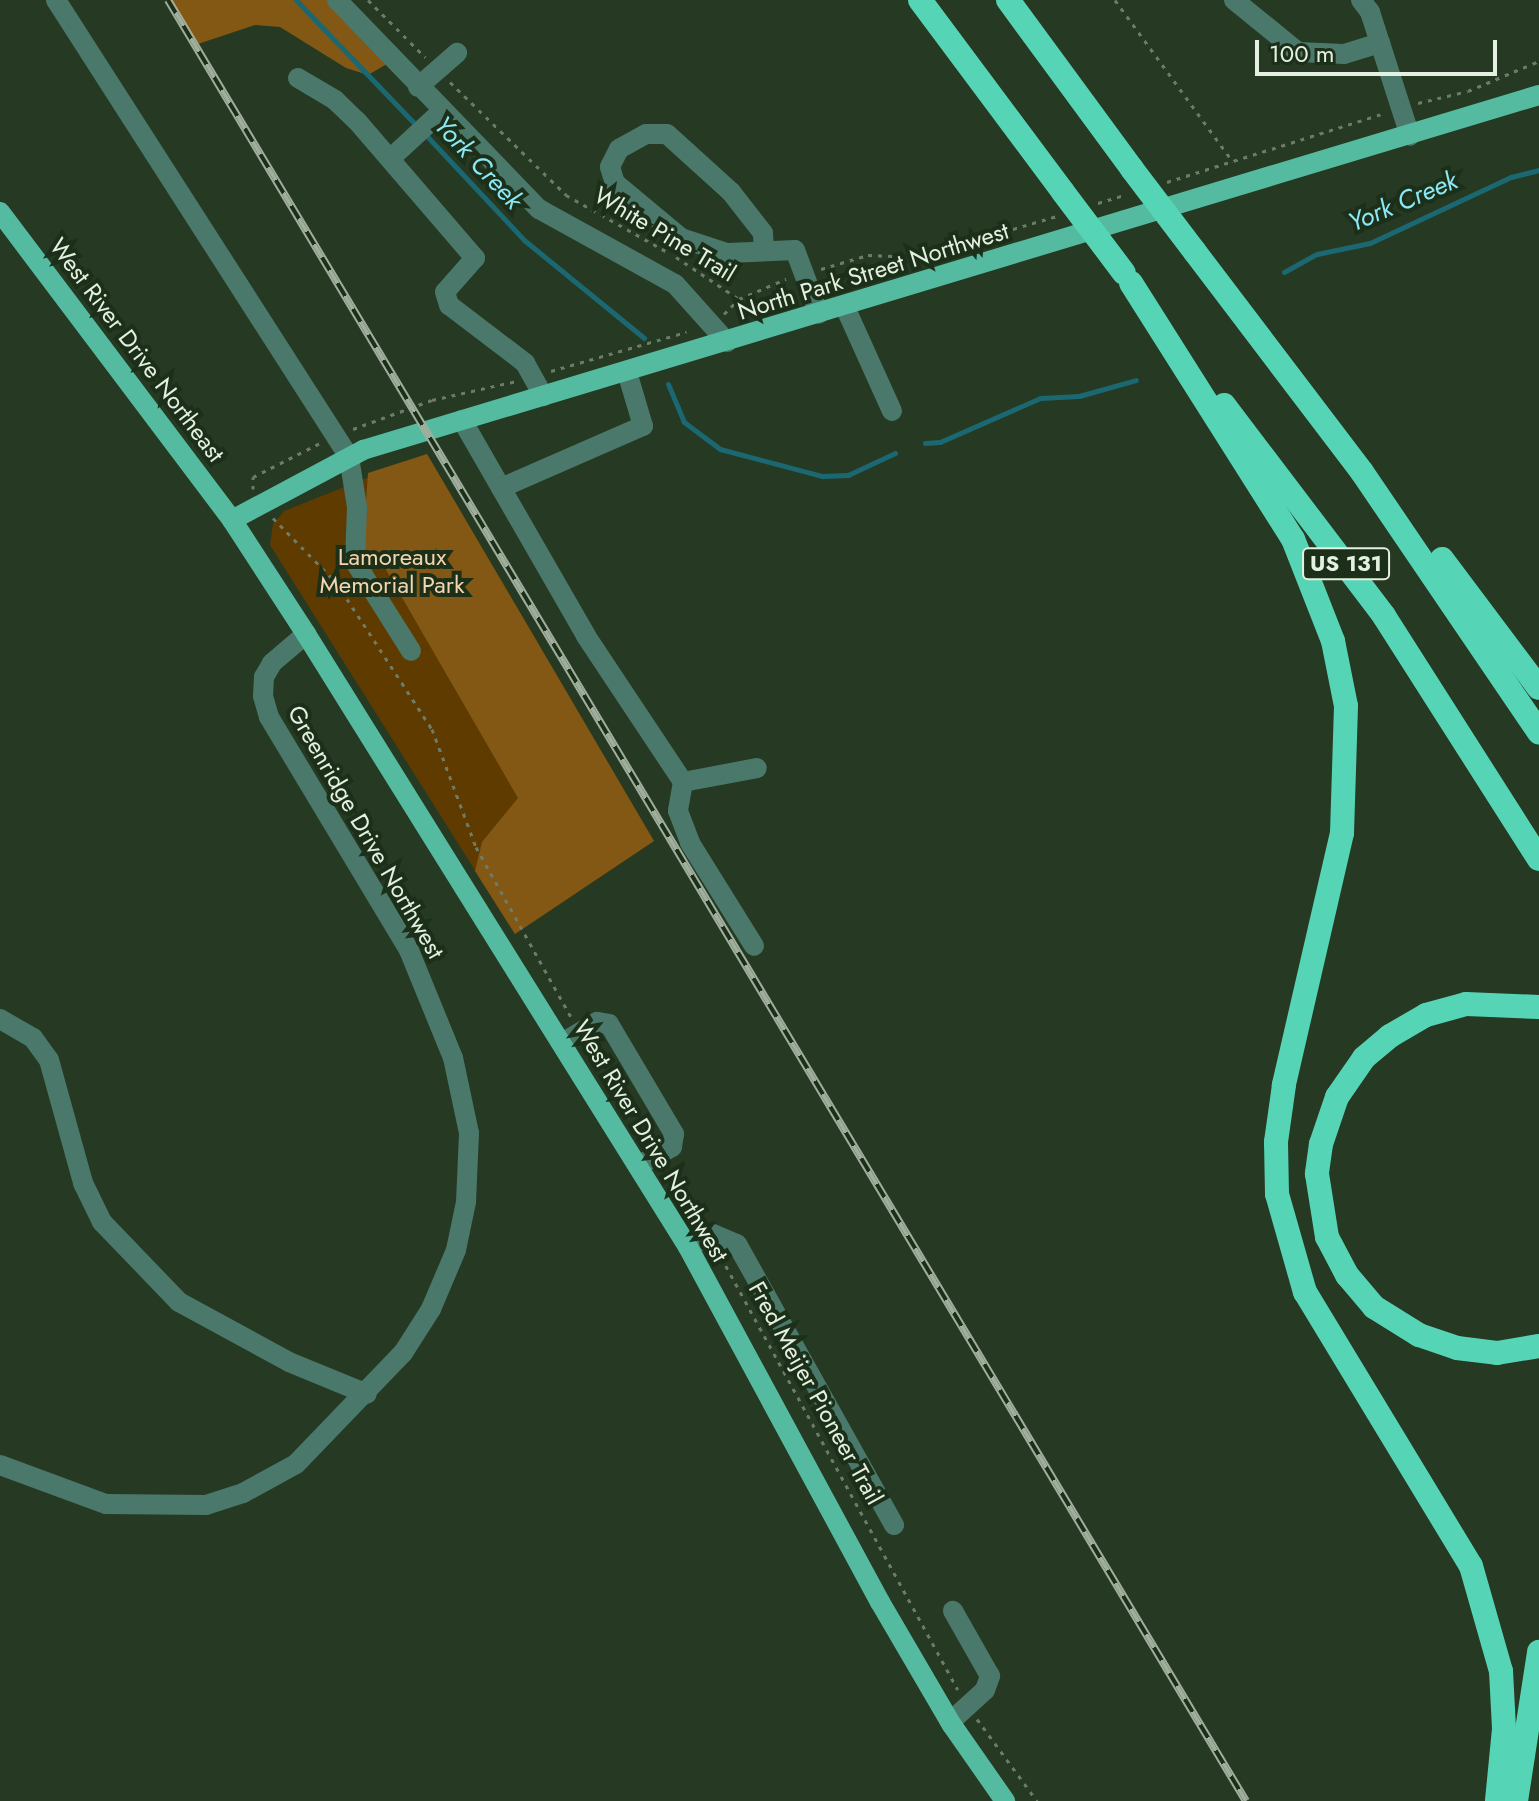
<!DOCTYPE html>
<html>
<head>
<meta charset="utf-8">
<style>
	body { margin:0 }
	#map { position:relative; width:1539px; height:1801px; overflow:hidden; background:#263922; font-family:Jost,sans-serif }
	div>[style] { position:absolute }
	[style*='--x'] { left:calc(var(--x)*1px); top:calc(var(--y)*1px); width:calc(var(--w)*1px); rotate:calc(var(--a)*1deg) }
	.green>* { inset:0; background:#5f3b00 }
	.forest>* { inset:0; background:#835714 }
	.stream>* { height:5px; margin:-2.5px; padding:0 2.5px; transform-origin:2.5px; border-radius:2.5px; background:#1b6872 }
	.path>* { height:3px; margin-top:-1.5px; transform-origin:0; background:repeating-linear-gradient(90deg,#6c7c68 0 4px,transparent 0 10px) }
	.minor>* { height:20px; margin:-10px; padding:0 10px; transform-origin:10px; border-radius:10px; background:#4a786a }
	.major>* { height:20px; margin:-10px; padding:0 10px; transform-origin:10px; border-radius:10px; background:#55bba0 }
	.highway>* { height:24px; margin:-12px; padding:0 12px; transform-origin:12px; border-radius:12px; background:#56d5b6 }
	.rail>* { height:8px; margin-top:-4px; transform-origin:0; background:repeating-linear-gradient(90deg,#1c2f18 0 15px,#a0af9d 0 30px); box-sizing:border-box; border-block:2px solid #a0af9d }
	.highway-bridge>* { height:24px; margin:-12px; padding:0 12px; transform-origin:12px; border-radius:12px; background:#56d5b6 }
	span { translate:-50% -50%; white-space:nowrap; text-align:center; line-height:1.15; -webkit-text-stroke:8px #1c2f18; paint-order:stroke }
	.shield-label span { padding:2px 6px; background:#1c2f18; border:2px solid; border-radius:6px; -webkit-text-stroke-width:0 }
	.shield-label { font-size:22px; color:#e4f0e1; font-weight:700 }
	.street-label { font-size:24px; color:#e4f0e1 }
	.park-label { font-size:24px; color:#f4d5af }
	.water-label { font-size:26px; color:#8be8f6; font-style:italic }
	.scale { position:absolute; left:1255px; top:40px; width:242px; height:36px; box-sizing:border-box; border:4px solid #e4f0e1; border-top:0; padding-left:10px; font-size:24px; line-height:28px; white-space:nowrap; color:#e4f0e1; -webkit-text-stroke:6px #1c2f18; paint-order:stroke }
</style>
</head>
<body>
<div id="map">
	<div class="green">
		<div style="clip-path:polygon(427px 454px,654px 841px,515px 934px,270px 545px,273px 524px,284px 511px)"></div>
	</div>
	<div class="forest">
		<div style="clip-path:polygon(168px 0,337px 0,394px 60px,368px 75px,346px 68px,280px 27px,255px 25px,195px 45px)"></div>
		<div style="clip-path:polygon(427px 454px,654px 841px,515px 934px,475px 871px,482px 842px,518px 798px,382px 563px,369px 570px,362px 558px,368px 473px)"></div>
	</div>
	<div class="stream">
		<div style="--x:296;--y:0;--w:175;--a:46.2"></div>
		<div style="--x:424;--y:133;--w:146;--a:46.9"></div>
		<div style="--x:524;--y:240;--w:155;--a:39.2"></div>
		<div style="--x:1284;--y:272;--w:38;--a:-29"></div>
		<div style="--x:1317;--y:254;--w:54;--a:-11.7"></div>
		<div style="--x:1370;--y:243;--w:156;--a:-25.1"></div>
		<div style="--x:1511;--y:177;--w:29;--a:-14"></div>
		<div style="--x:668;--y:384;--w:41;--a:67.2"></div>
		<div style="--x:684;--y:422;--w:45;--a:36.9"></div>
		<div style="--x:720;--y:449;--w:106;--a:14.8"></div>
		<div style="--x:822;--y:476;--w:26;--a:-2"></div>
		<div style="--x:848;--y:475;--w:52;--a:-25.1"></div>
		<div style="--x:925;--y:443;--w:15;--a:-4"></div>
		<div style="--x:940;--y:442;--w:109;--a:-23.7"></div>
		<div style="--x:1040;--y:398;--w:39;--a:-3"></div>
		<div style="--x:1079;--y:396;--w:59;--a:-15.7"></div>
	</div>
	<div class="path">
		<div style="--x:368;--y:0;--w:81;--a:45"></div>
		<div style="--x:1115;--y:0;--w:200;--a:53.9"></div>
		<div style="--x:450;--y:82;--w:162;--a:44.2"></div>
		<div style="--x:566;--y:195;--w:118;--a:29.4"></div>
		<div style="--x:1418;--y:103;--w:51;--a:-13.5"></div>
		<div style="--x:1468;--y:91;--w:77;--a:-22.9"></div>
		<div style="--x:1167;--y:182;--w:228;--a:-17.6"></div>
		<div style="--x:1098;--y:203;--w:28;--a:-17"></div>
		<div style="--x:676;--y:257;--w:76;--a:33.7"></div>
		<div style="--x:821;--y:269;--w:49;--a:-16.6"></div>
		<div style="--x:868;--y:255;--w:49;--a:2.3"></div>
		<div style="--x:917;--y:257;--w:146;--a:-16.3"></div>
		<div style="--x:724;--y:314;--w:21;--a:-45"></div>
		<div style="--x:739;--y:299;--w:51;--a:-23.1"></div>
		<div style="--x:551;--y:371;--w:141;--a:-16.1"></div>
		<div style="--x:353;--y:429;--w:84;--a:-20.2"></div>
		<div style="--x:432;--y:400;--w:87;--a:-12.6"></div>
		<div style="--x:253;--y:489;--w:12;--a:-90"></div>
		<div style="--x:253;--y:477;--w:75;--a:-26.9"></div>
		<div style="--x:273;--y:518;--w:90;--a:45.5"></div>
		<div style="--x:336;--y:582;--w:14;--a:12"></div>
		<div style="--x:336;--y:582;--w:176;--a:56.9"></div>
		<div style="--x:432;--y:729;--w:126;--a:69.6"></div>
		<div style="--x:476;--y:847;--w:195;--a:60.8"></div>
		<div style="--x:589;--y:1048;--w:48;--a:60.3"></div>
		<div style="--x:674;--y:1188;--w:40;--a:53"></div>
		<div style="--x:721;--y:1257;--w:493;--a:61.3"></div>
		<div style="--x:977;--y:1719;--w:102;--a:53.8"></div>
	</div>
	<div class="minor">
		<div style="--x:56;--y:0;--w:543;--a:57.33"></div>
		<div style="--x:349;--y:457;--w:51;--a:80.9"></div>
		<div style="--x:357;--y:507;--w:55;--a:92.1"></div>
		<div style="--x:355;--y:562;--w:105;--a:57.8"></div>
		<div style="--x:337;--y:0;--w:291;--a:46"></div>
		<div style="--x:539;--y:209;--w:155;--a:28.9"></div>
		<div style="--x:675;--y:284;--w:78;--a:48.1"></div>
		<div style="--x:1234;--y:0;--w:82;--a:39.1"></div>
		<div style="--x:1298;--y:52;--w:46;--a:2.5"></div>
		<div style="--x:1344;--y:54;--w:38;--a:-17"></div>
		<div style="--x:1361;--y:0;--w:15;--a:53"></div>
		<div style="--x:1370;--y:12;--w:130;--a:72.1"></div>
		<div style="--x:298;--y:78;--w:43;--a:30.7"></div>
		<div style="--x:335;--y:100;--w:30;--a:44"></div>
		<div style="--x:357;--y:121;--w:181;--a:49.3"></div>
		<div style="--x:475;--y:258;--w:45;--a:131.4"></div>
		<div style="--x:445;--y:292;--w:14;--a:73"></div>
		<div style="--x:449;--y:305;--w:96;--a:37.3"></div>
		<div style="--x:525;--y:363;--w:38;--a:61"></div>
		<div style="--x:418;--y:87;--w:52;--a:-41.1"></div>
		<div style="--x:391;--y:158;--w:68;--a:-42.6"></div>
		<div style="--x:764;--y:249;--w:16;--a:-94"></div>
		<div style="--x:763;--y:233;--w:52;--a:-128"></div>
		<div style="--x:731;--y:192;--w:86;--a:-137.8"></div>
		<div style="--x:667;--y:134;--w:21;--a:180"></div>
		<div style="--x:646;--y:134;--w:31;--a:151"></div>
		<div style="--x:619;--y:149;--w:20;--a:117"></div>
		<div style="--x:610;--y:167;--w:17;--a:73"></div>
		<div style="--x:615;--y:183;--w:86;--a:39.8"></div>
		<div style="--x:681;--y:238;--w:48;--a:18.1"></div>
		<div style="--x:727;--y:253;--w:68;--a:-2.5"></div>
		<div style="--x:795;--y:250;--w:68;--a:69.4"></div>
		<div style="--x:845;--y:307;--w:114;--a:65.7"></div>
		<div style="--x:462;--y:420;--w:249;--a:60.1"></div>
		<div style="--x:586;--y:636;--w:175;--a:56.4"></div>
		<div style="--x:683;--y:782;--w:75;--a:-10.7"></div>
		<div style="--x:501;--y:488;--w:155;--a:-23.6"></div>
		<div style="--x:643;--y:426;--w:56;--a:-106.5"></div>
		<div style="--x:683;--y:782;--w:29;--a:100"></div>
		<div style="--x:678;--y:811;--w:34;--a:69"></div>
		<div style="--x:690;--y:843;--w:121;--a:58.1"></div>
		<div style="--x:0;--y:1019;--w:38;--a:30"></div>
		<div style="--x:33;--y:1038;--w:27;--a:54"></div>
		<div style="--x:49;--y:1060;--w:128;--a:74.5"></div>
		<div style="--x:83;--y:1183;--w:43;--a:64"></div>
		<div style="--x:102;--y:1222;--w:111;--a:46.1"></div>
		<div style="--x:179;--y:1302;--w:125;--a:28.6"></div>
		<div style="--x:289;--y:1362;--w:84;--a:22.3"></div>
		<div style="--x:562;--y:1043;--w:41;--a:-31"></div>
		<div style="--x:597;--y:1022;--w:12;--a:9"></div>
		<div style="--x:609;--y:1024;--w:128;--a:59.4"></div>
		<div style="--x:674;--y:1134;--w:13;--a:99"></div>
		<div style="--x:672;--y:1147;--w:39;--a:151"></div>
		<div style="--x:688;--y:1247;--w:28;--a:-27"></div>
		<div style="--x:713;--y:1234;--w:26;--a:23"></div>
		<div style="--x:737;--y:1244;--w:322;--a:60.8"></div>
		<div style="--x:0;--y:1465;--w:113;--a:20.2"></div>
		<div style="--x:106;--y:1504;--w:100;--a:0.6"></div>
		<div style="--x:206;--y:1505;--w:39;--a:-18"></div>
		<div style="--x:243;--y:1493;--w:60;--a:-28.7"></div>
		<div style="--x:296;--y:1464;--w:154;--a:-46.1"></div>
		<div style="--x:403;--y:1353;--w:52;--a:-57.5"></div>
		<div style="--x:431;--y:1309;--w:64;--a:-67"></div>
		<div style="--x:456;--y:1250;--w:49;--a:-78.2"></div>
		<div style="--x:466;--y:1202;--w:69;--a:-87.5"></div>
		<div style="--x:469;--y:1133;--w:77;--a:-102"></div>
		<div style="--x:453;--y:1058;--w:117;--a:-112.2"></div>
		<div style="--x:409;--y:950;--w:272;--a:-121"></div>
		<div style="--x:269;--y:717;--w:22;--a:-106"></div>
		<div style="--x:263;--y:696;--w:19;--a:-87"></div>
		<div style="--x:264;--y:677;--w:16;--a:-60"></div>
		<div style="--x:272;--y:663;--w:45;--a:-40.5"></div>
		<div style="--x:950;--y:1722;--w:47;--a:-42.4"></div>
		<div style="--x:985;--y:1690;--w:15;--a:-70"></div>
		<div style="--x:990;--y:1676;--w:75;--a:-119.6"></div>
	</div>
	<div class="major">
		<div style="--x:0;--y:212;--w:386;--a:53"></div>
		<div style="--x:232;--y:520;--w:136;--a:57"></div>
		<div style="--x:306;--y:634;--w:722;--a:58.07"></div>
		<div style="--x:688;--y:1247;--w:404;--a:61.6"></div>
		<div style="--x:880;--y:1602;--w:143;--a:59.7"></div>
		<div style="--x:952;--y:1725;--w:93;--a:55.1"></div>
		<div style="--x:232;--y:520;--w:149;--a:-28.1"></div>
		<div style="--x:363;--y:450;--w:1228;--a:-16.8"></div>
	</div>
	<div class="highway">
		<div style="--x:920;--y:0;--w:239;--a:53.3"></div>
		<div style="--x:1008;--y:0;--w:210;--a:53.7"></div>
		<div style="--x:1195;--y:252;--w:276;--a:52.8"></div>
		<div style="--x:1362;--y:472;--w:315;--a:55.8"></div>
		<div style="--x:1131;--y:283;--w:303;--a:57.7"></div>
		<div style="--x:1293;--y:539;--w:110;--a:68.6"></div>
		<div style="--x:1333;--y:641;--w:66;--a:78.7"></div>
		<div style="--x:1346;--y:706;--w:127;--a:91.8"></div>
		<div style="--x:1342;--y:833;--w:259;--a:103"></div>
		<div style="--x:1284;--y:1085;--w:58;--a:98"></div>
		<div style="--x:1276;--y:1142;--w:52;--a:88.9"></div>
		<div style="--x:1277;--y:1194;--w:102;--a:74.1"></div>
		<div style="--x:1305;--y:1292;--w:320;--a:58.8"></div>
		<div style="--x:1471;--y:1566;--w:109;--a:74.1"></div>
		<div style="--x:1501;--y:1671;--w:58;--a:87"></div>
		<div style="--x:1504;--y:1729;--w:72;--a:95.6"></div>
		<div style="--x:1224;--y:405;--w:265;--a:52.8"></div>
		<div style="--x:1384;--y:616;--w:288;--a:57.5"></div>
		<div style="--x:1442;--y:559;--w:161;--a:53.1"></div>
		<div style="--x:1539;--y:1007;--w:73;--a:-177.6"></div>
		<div style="--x:1466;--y:1004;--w:41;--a:164.6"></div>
		<div style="--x:1426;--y:1015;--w:42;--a:149.7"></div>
		<div style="--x:1390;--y:1036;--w:34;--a:140"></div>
		<div style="--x:1364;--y:1058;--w:47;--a:124.7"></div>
		<div style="--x:1337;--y:1097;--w:50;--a:108.8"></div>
		<div style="--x:1321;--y:1144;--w:30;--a:98"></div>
		<div style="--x:1317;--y:1174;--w:64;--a:81"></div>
		<div style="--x:1327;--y:1237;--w:43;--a:62.2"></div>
		<div style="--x:1347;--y:1275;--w:42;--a:49.8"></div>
		<div style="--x:1374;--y:1307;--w:53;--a:31.9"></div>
		<div style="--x:1419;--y:1335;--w:40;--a:18.9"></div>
		<div style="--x:1457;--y:1348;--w:40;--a:7.1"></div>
		<div style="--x:1497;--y:1353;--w:43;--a:-9.5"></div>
		<div style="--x:1516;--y:1801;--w:151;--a:-81.2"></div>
	</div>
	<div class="rail">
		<div style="--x:168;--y:0;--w:2099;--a:59.1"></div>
	</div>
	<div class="highway-bridge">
		<div style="--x:1132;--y:169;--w:104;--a:52.8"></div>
		<div style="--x:1063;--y:192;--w:101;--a:53"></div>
	</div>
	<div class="shield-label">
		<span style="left:1346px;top:564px">US 131</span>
	</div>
	<div class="street-label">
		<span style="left:665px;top:234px;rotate:31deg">White Pine Trail</span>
		<span style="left:873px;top:271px;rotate:-17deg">North Park Street Northwest</span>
		<span style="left:137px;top:350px;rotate:53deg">West River Drive Northeast</span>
		<span style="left:366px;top:832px;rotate:60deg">Greenridge Drive Northwest</span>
		<span style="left:651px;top:1141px;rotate:59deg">West River Drive Northwest</span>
		<span style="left:816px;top:1393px;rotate:61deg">Fred Meijer Pioneer Trail</span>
	</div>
	<div class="park-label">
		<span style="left:392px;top:571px">Lamoreaux<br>Memorial Park</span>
	</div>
	<div class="water-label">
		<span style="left:478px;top:163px;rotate:47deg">York Creek</span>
		<span style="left:1403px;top:202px;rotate:-23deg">York Creek</span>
	</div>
	<div class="scale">100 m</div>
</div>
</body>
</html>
